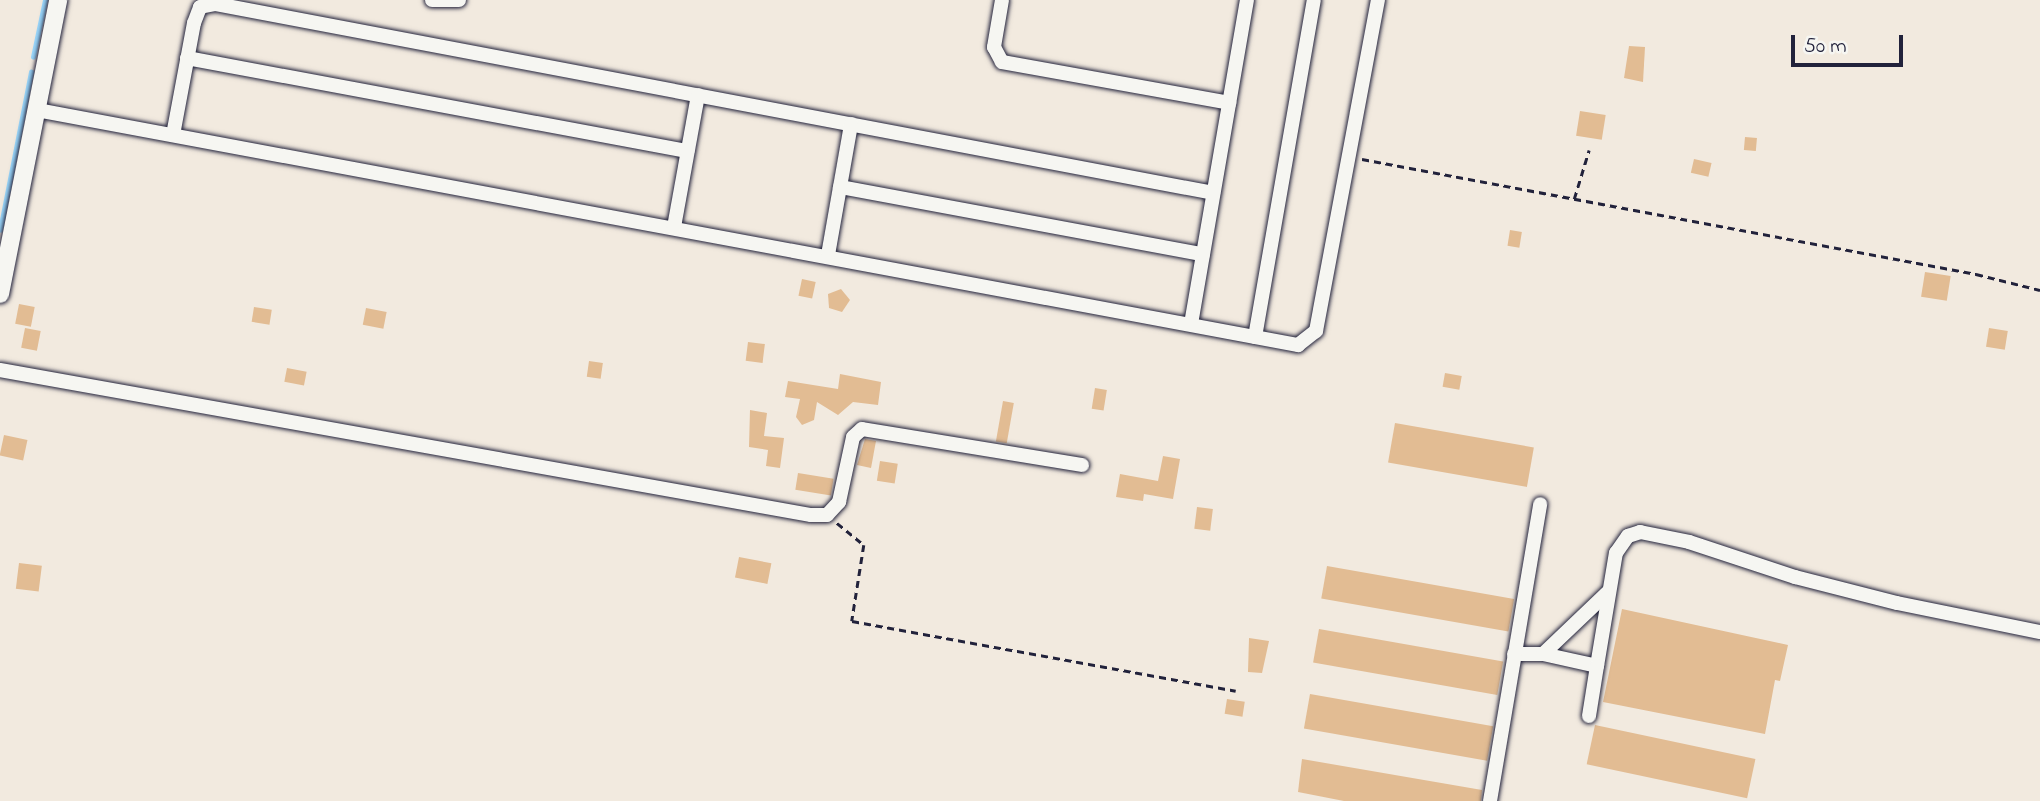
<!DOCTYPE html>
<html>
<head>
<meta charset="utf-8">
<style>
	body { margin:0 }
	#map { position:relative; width:2040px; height:801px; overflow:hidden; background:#f2eadf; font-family:"Indie Flower",sans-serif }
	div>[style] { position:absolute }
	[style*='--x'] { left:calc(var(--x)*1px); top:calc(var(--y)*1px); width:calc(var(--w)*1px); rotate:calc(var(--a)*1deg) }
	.stream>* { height:4.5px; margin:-2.25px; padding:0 2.25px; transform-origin:2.25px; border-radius:2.25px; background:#9ad7fb }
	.building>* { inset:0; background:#e2bc93; transform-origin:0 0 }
	.path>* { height:2.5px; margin-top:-1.25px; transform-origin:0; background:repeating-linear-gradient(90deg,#22223b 0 7px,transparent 0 12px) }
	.roads { filter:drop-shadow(0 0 2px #22223b) drop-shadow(0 0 2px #22223b) }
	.minor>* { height:14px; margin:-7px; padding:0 7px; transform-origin:7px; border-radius:7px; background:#f6f6f2 }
	.major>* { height:18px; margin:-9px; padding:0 9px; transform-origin:9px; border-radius:9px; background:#f6f6f2 }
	span { translate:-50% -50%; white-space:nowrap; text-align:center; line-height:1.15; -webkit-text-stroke:5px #f6f6f2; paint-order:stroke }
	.scale { position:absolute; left:1791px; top:35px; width:112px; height:32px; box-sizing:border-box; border:4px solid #22223b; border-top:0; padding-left:9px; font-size:21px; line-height:24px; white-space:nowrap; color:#22223b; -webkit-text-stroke:5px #f6f6f2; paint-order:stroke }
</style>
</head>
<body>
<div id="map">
	<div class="stream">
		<div style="--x:33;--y:57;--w:58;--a:-78.1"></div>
		<div style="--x:0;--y:230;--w:161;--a:-78.9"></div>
	</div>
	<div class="building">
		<div style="clip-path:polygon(1629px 46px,1645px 47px,1643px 82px,1624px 78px)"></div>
		<div style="left:1580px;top:111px;width:26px;height:25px;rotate:9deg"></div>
		<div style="left:1745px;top:137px;width:12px;height:13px;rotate:5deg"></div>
		<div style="left:1694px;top:159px;width:18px;height:14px;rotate:13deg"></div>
		<div style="left:1510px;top:230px;width:12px;height:16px;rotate:9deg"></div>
		<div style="left:1925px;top:272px;width:26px;height:25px;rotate:9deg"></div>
		<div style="left:802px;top:279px;width:14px;height:17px;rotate:12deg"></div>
		<div style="clip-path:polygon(841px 289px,850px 300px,842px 312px,829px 308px,828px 294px)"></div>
		<div style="left:19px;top:304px;width:16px;height:20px;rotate:11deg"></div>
		<div style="left:254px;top:307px;width:18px;height:15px;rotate:9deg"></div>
		<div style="left:366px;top:308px;width:21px;height:17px;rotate:11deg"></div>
		<div style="left:25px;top:328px;width:16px;height:20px;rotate:11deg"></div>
		<div style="left:1989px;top:328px;width:19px;height:19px;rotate:9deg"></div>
		<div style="left:748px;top:342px;width:17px;height:19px;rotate:7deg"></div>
		<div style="left:589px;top:361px;width:14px;height:16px;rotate:8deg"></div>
		<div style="left:287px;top:368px;width:20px;height:14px;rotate:11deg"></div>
		<div style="left:1445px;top:373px;width:17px;height:14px;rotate:10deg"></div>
		<div style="clip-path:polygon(840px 374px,881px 382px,878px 405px,853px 402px,838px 415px,817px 402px,814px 420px,802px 425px,796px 417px,800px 399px,785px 397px,788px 381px,838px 389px)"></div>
		<div style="left:1095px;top:388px;width:12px;height:21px;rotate:9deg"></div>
		<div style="left:1003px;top:401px;width:11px;height:41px;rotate:10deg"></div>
		<div style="clip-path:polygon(750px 410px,767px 413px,764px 436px,784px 438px,780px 468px,766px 466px,768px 450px,749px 447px)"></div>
		<div style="left:1395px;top:423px;width:141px;height:40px;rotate:10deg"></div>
		<div style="left:4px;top:435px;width:24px;height:21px;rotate:12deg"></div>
		<div style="clip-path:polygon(865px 439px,876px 441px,871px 468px,857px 465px)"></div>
		<div style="clip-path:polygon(1163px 456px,1180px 459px,1173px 499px,1144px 494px,1143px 501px,1116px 497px,1120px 474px,1158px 481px)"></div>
		<div style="left:880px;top:461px;width:18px;height:20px;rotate:9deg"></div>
		<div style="left:798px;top:473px;width:36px;height:17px;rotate:9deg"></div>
		<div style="left:1197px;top:507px;width:16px;height:22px;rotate:7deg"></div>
		<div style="left:739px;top:557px;width:33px;height:21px;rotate:11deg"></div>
		<div style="left:19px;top:563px;width:23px;height:26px;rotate:7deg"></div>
		<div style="left:1327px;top:566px;width:190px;height:33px;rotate:10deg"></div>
		<div style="clip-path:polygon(1622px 609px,1788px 645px,1780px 681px,1775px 680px,1765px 734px,1603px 702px)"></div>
		<div style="left:1319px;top:629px;width:187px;height:34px;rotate:10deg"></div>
		<div style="clip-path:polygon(1249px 638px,1269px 641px,1262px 673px,1248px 672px)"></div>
		<div style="left:1310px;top:694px;width:186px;height:35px;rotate:10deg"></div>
		<div style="left:1227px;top:699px;width:18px;height:15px;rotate:9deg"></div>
		<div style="left:1595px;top:725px;width:164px;height:40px;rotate:12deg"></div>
		<div style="clip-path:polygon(1302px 759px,1482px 790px,1481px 801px,1344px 801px,1298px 792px)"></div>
	</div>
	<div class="path">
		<div style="--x:1362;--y:159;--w:625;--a:10.61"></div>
		<div style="--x:1976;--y:274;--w:66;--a:14"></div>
		<div style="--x:1574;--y:199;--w:51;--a:-73"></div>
		<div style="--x:837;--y:523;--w:35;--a:39"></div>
		<div style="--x:864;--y:545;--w:77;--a:99"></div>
		<div style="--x:852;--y:621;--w:390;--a:10.3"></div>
	</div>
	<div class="roads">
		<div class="minor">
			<div style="--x:432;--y:0;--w:27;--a:0"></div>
			<div style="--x:1002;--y:0;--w:48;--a:99.7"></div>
			<div style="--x:994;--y:47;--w:17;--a:62"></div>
			<div style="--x:1002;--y:62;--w:231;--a:10.2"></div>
			<div style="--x:187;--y:58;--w:509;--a:10.54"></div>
			<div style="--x:37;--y:110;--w:1283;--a:10.56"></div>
			<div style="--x:1298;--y:345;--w:23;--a:-38"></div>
			<div style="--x:1316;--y:331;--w:337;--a:-79.4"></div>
			<div style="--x:173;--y:135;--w:114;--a:-79.4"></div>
			<div style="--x:194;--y:23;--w:17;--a:-69"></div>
			<div style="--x:200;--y:7;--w:16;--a:-11"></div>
			<div style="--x:216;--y:4;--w:1015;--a:10.73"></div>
			<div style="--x:840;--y:187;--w:369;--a:10.5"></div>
			<div style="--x:674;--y:227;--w:134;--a:-79.7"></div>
			<div style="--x:828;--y:255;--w:133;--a:-80"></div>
			<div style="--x:1191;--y:324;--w:329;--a:-80.2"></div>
			<div style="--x:1255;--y:337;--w:342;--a:-80.1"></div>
			<div style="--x:0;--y:370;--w:824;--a:10.14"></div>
			<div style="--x:811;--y:515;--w:16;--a:0"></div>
			<div style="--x:827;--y:515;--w:18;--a:-47"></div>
			<div style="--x:839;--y:502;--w:66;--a:-77.8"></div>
			<div style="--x:853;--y:437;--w:12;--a:-42"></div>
			<div style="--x:862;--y:429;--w:223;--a:9.3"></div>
			<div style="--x:1514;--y:654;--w:29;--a:0"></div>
			<div style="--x:1543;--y:654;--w:90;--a:-43.6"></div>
			<div style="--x:1543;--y:654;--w:55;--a:12.5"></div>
			<div style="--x:1597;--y:666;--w:115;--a:-80.5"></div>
			<div style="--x:1616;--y:553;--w:21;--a:-55"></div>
			<div style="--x:1628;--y:536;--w:13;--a:-18"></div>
			<div style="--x:1640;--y:532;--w:50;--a:11.5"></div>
			<div style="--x:1689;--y:542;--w:112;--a:18.3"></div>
			<div style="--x:1795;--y:577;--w:105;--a:14.3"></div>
			<div style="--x:1897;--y:603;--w:146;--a:11.5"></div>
			<div style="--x:1589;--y:716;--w:51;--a:-80.9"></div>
			<div style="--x:1490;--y:801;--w:301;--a:-80.4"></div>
		</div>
		<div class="major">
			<div style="--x:0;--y:294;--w:300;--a:-78.8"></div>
		</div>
	</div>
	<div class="scale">50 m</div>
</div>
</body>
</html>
